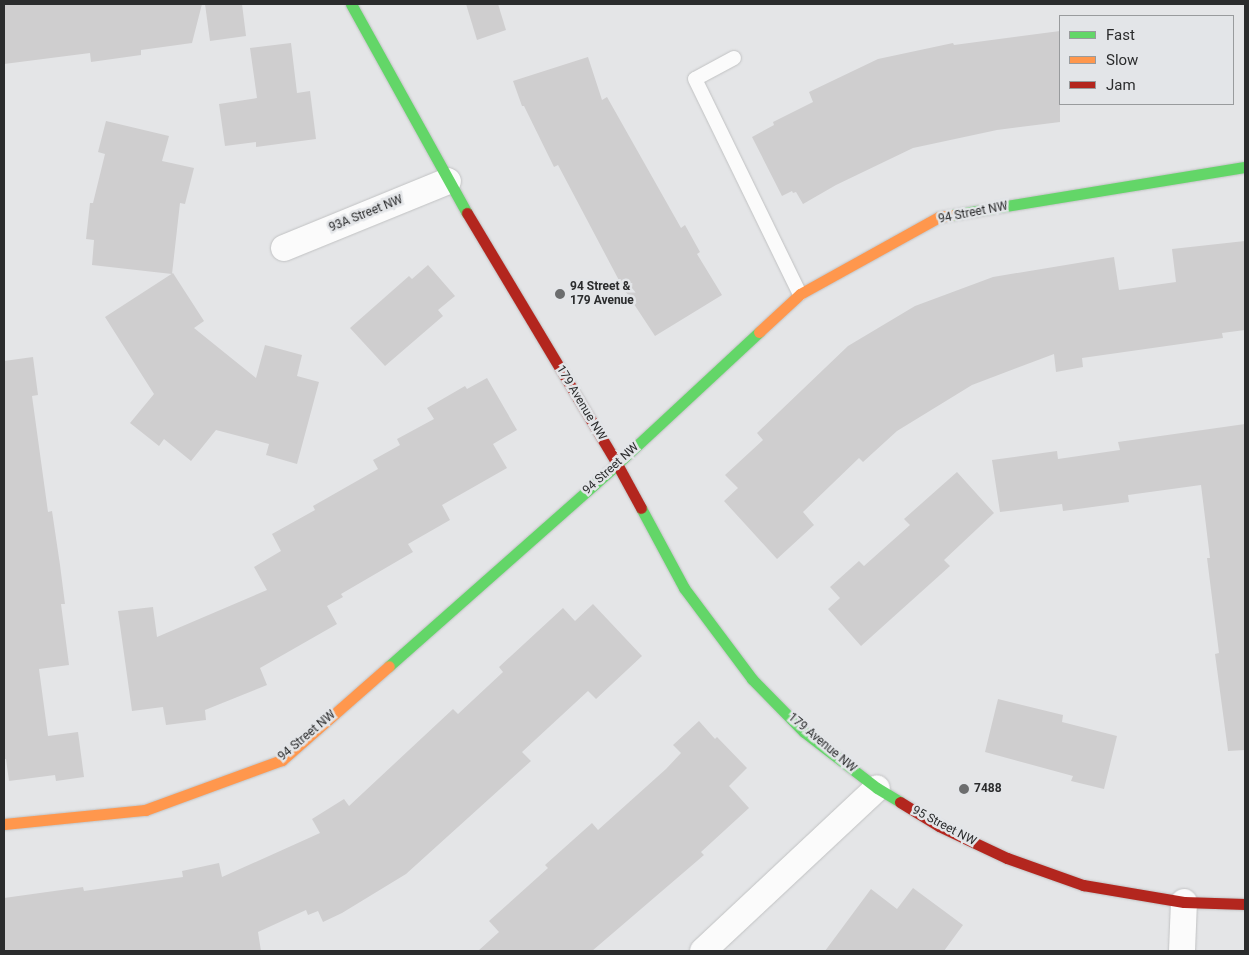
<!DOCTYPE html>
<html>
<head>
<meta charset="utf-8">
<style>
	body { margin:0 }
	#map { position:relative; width:1249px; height:955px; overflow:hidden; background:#e4e5e7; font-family:Roboto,sans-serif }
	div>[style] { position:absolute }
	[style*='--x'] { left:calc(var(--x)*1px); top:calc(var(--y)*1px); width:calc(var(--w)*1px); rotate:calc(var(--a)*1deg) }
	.building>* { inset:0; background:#cfcecf }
	.roads { filter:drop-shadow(0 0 1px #c1c2c3) drop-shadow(0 0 1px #c1c2c3) }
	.lane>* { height:14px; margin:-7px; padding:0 7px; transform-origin:7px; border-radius:7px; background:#fbfbfb }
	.street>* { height:26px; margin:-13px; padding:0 13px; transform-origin:13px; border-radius:13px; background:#fbfbfb }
	.fast>* { height:11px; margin:-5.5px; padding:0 5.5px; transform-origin:5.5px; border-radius:5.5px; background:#63d668 }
	.slow>* { height:11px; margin:-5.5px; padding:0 5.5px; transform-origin:5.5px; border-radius:5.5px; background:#ff974d }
	.jam>* { height:11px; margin:-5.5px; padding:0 5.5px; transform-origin:5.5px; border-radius:5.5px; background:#b3261e }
	.dots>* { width:14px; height:14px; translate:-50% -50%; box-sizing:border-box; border:2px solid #e3e5e8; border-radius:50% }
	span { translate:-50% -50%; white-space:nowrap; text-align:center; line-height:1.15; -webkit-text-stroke:5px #e3e5e8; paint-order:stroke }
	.street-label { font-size:12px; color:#2b2c2d }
	.poi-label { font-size:12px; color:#2b2c2d; font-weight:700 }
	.left { translate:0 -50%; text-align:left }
	.frame { position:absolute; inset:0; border:5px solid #2b2c2d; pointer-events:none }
	.legend { position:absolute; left:1059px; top:15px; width:175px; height:90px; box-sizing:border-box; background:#e3e5e8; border:1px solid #999b9d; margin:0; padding:6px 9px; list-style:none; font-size:15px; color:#2b2c2d }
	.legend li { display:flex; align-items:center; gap:10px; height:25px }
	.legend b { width:25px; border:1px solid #999b9d }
</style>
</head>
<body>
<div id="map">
	<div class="building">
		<div style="clip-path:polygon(4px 4px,202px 4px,192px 43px,141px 50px,141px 55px,91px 62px,90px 53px,4px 64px)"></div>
		<div style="clip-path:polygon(205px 4px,242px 4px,246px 36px,210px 41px)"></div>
		<div style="clip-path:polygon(466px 4px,498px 4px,506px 30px,477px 40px)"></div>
		<div style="clip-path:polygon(1060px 31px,1060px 122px,997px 130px,913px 148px,836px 185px,803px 204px,796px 192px,793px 193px,792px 191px,782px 196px,752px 137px,774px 125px,773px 122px,813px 102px,809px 92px,878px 59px,953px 43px,954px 45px)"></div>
		<div style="clip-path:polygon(291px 43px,297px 93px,310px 91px,316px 139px,256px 147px,256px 142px,225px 146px,219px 104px,257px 98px,250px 48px)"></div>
		<div style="clip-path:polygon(588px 57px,602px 100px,607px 97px,681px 228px,685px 225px,700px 252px,697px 254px,722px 295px,655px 336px,622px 286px,558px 165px,554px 167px,524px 106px,522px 106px,513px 81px)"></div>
		<div style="clip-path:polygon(106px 121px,169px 136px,162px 161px,194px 168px,185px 204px,180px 203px,172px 274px,92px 265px,94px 240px,86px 239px,90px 203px,93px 203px,105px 154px,98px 152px)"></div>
		<div style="clip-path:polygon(1245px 241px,1245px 330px,1222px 333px,1223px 338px,1082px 358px,1083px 367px,1056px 372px,1054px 354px,972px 385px,897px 431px,863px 462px,859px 458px,803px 512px,814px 525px,777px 559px,724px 501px,738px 488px,725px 475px,763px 440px,757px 433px,848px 346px,915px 306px,993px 277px,1114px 257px,1119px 290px,1176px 282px,1172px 249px)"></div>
		<div style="clip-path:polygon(428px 265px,455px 296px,438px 310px,443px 316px,385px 366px,350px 328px,409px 276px,412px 279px)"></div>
		<div style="clip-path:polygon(173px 273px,204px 321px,194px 328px,256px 378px,265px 345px,302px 355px,297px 376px,319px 382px,297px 464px,266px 455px,269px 444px,216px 430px,191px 461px,164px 439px,159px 446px,130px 423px,154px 394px,105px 317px)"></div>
		<div style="clip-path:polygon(33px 357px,38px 395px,32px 396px,48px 512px,52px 511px,60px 565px,65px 604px,61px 604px,69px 665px,39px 669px,48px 736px,78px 732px,84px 777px,56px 781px,55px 775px,9px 781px,6px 759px,4px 759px,4px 361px)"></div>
		<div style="clip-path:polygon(487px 378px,517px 430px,493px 444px,507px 468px,442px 505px,450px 520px,408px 544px,413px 552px,341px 594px,343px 597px,327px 606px,337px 624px,260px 668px,267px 685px,205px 710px,206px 720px,166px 725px,163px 707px,132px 711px,118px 611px,153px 607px,157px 637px,267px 590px,254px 567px,281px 551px,272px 534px,315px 510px,313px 506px,378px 469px,373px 460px,400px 445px,397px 439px,434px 419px,427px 408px,465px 386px,467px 389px)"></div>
		<div style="clip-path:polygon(1245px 424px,1245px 750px,1228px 751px,1215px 654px,1219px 653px,1207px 558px,1210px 558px,1201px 485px,1128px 495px,1129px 502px,1063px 511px,1062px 504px,1000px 512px,992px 460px,1057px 451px,1058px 459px,1120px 450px,1118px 442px)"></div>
		<div style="clip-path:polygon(957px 472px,994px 513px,944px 560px,950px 566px,861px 646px,828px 609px,840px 598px,830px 587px,859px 561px,864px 566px,910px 525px,904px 519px)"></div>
		<div style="clip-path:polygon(593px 604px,642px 656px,596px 699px,588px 691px,522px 752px,531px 761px,406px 874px,342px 913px,323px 922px,318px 911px,308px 915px,306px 910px,258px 932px,261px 951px,4px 951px,4px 898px,83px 887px,84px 891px,183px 877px,182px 871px,219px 863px,222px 877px,320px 833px,312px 819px,344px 799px,349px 806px,453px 709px,458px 714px,503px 672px,499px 667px,563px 608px,575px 621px)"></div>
		<div style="clip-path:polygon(998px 699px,1063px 715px,1062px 722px,1117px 736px,1104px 789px,1071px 781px,1073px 776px,985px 752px)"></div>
		<div style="clip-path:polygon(699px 721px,715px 739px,717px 737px,747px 768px,729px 786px,749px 808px,701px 852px,704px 855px,592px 951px,478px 951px,499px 932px,489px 921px,548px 868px,545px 865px,592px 823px,598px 830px,666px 769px,681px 753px,673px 745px)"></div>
		<div style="clip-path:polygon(913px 888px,963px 925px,944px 951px,825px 951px,871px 889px,897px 909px)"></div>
	</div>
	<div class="roads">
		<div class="lane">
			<div style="--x:734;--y:58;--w:44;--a:151.7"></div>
			<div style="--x:695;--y:79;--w:239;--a:64"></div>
		</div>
		<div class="street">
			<div style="--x:284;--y:248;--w:177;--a:-22.2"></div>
			<div style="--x:703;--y:951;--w:238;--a:-43.1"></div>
			<div style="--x:1182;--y:951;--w:49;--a:-87.7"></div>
		</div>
		<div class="fast">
			<div style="--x:351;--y:4;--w:239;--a:61"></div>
			<div style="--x:951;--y:215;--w:298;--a:-9.3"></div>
			<div style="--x:641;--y:508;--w:91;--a:61.7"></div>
			<div style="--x:684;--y:588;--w:114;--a:53.2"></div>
			<div style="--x:752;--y:679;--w:74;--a:45.5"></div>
			<div style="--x:804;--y:732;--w:92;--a:37.5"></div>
			<div style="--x:877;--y:788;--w:27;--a:31"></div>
			<div style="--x:389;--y:666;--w:305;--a:-41.5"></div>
			<div style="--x:617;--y:464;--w:194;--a:-42.9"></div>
		</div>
		<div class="slow">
			<div style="--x:759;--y:332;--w:56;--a:-42.8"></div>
			<div style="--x:800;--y:294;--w:159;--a:-29"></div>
			<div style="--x:939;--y:217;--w:12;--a:-9"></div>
			<div style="--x:4;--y:824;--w:142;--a:-5.7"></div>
			<div style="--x:145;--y:810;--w:146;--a:-20.1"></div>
			<div style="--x:282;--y:760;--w:142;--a:-41.3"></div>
		</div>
		<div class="jam">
			<div style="--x:467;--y:213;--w:292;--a:59.1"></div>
			<div style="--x:617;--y:464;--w:50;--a:61.4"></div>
			<div style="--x:900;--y:802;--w:46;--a:31.6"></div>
			<div style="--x:939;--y:826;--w:75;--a:25.2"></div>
			<div style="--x:1007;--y:858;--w:81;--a:19.6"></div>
			<div style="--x:1083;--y:885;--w:102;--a:9.6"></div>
			<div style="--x:1184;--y:902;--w:61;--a:1.9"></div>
		</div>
	</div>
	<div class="dots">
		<div style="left:560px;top:294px;background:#6c6d6e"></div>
		<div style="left:964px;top:789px;background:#6c6d6e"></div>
	</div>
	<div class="street-label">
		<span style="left:973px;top:213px;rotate:-11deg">94 Street NW</span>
		<span style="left:366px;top:214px;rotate:-22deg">93A Street NW</span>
		<span style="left:581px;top:403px;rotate:59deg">179 Avenue NW</span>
		<span style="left:611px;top:469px;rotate:-42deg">94 Street NW</span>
		<span style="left:307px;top:736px;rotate:-40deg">94 Street NW</span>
		<span style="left:822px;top:743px;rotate:40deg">179 Avenue NW</span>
		<span style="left:944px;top:826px;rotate:28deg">95 Street NW</span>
	</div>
	<div class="poi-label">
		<span class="left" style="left:570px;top:294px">94 Street &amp;<br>179 Avenue</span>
		<span class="left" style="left:974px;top:789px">7488</span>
	</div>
	<div class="frame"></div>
	<ul class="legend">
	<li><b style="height:6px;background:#63d668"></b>Fast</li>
	<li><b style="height:6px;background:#ff974d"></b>Slow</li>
	<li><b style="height:6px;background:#b3261e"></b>Jam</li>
	</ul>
</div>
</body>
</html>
